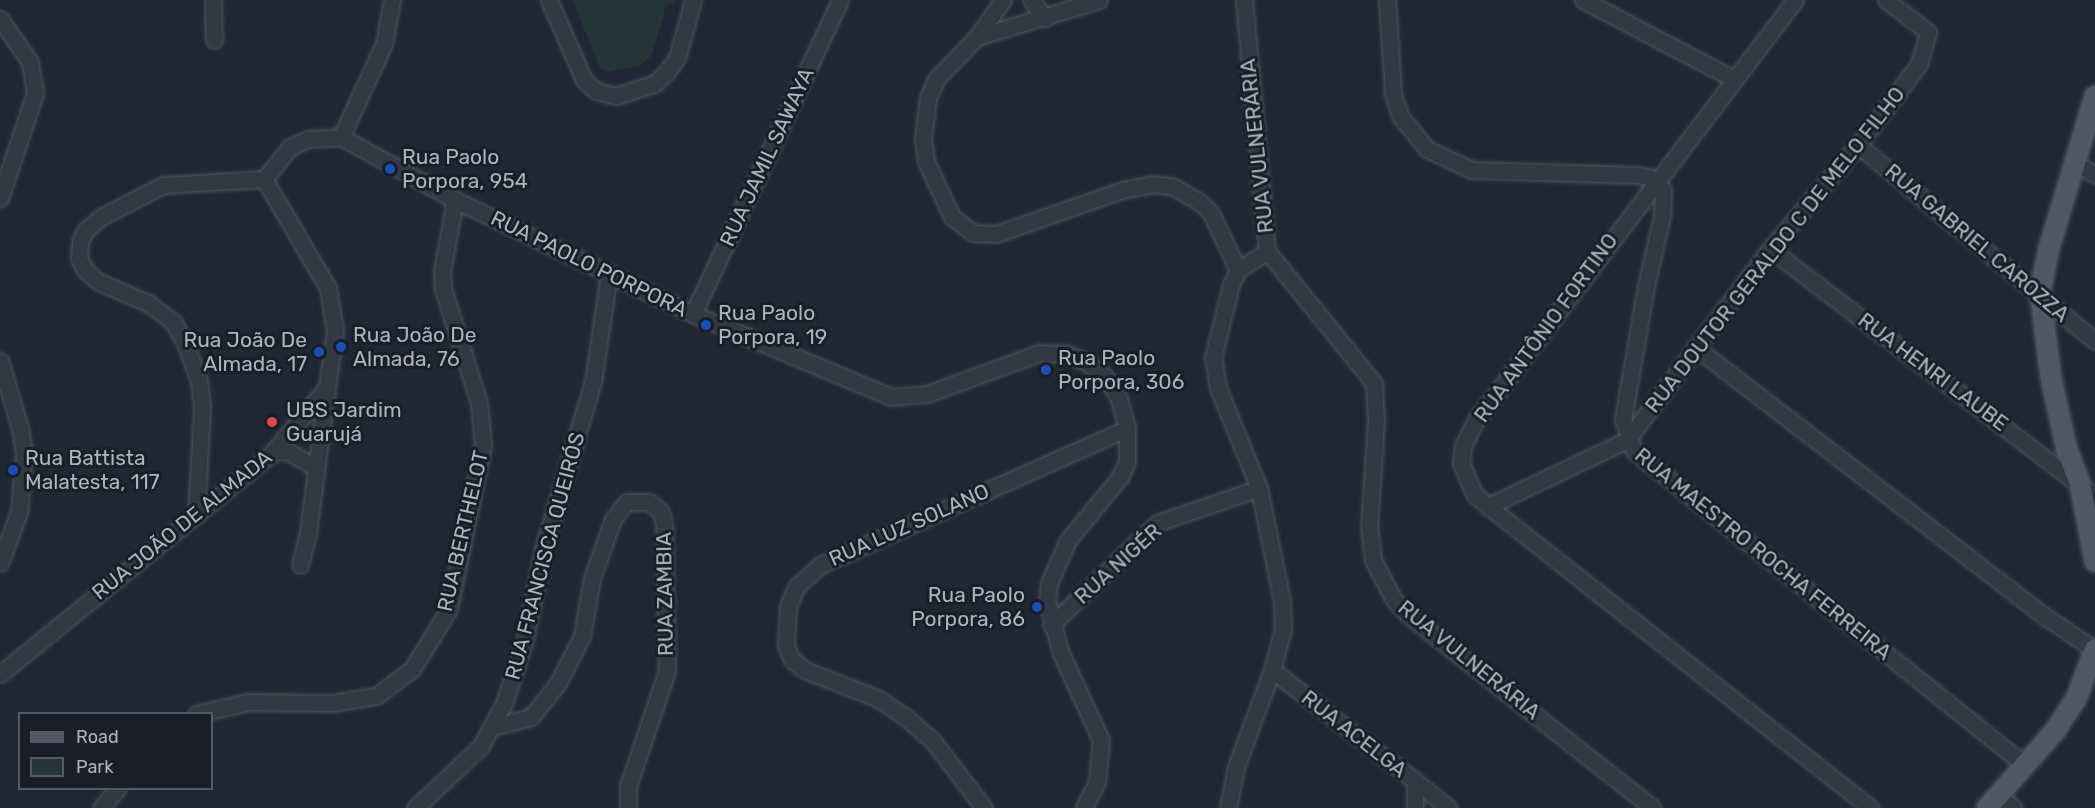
<!DOCTYPE html>
<html>
<head>
<meta charset="utf-8">
<style>
	body { margin:0 }
	#map { position:relative; width:2095px; height:808px; overflow:hidden; background:#202633; font-family:Rubik,sans-serif }
	div>[style] { position:absolute }
	[style*='--x'] { left:calc(var(--x)*1px); top:calc(var(--y)*1px); width:calc(var(--w)*1px); rotate:calc(var(--a)*1deg) }
	.green>* { inset:0; background:#253437 }
	.roads { filter:drop-shadow(0 0 2px #4e535f) drop-shadow(0 0 2px #4e535f) }
	.minor>* { height:15px; margin:-7.5px; padding:0 7.5px; transform-origin:7.5px; border-radius:7.5px; background:#333944 }
	.major>* { height:20px; margin:-10px; padding:0 10px; transform-origin:10px; border-radius:10px; background:#515764 }
	.dots>* { width:16px; height:16px; translate:-50% -50%; box-sizing:border-box; border:3px solid #191e28; border-radius:50% }
	span { translate:-50% -50%; white-space:nowrap; text-align:center; line-height:1.15; -webkit-text-stroke:6px #191e28; paint-order:stroke }
	.street-label { font-size:21px; color:#adb3c1 }
	.poi-label { font-size:21px; color:#adb3c1 }
	.left { translate:0 -50%; text-align:left }
	.right { translate:-100% -50%; text-align:right }
	.legend { position:absolute; left:18px; top:712px; width:195px; height:78px; box-sizing:border-box; background:#191e28; border:2px solid #545a65; margin:0; padding:8px 10px; list-style:none; font-size:18px; color:#adb3c1 }
	.legend li { display:flex; align-items:center; gap:12px; height:30px }
	.legend b { width:30px; border:2px solid #545a65 }
</style>
</head>
<body>
<div id="map">
	<div class="green">
		<div style="clip-path:polygon(572px 0,675px 0,676px 2px,666px 6px,652px 55px,641px 65px,609px 72px,601px 69px)"></div>
	</div>
	<div class="roads">
		<div class="minor">
			<div style="--x:213;--y:0;--w:40;--a:88.6"></div>
			<div style="--x:549;--y:0;--w:87;--a:66.4"></div>
			<div style="--x:584;--y:80;--w:16;--a:43"></div>
			<div style="--x:596;--y:91;--w:21;--a:14"></div>
			<div style="--x:616;--y:96;--w:40;--a:-18"></div>
			<div style="--x:654;--y:84;--w:16;--a:-43"></div>
			<div style="--x:666;--y:73;--w:19;--a:-54"></div>
			<div style="--x:677;--y:58;--w:60;--a:-74.6"></div>
			<div style="--x:1031;--y:0;--w:23;--a:52"></div>
			<div style="--x:1099;--y:0;--w:127;--a:163.1"></div>
			<div style="--x:977;--y:37;--w:57;--a:134.3"></div>
			<div style="--x:937;--y:78;--w:21;--a:115"></div>
			<div style="--x:928;--y:97;--w:41;--a:97"></div>
			<div style="--x:923;--y:138;--w:23;--a:83"></div>
			<div style="--x:926;--y:161;--w:62;--a:65.1"></div>
			<div style="--x:952;--y:217;--w:26;--a:37"></div>
			<div style="--x:973;--y:233;--w:23;--a:2"></div>
			<div style="--x:996;--y:234;--w:133;--a:-19.2"></div>
			<div style="--x:1122;--y:190;--w:31;--a:-11"></div>
			<div style="--x:1152;--y:184;--w:20;--a:6"></div>
			<div style="--x:1172;--y:186;--w:32;--a:30"></div>
			<div style="--x:1200;--y:202;--w:16;--a:45"></div>
			<div style="--x:1211;--y:213;--w:63;--a:64.7"></div>
			<div style="--x:1244;--y:0;--w:252;--a:84.8"></div>
			<div style="--x:1267;--y:251;--w:170;--a:51"></div>
			<div style="--x:1374;--y:383;--w:37;--a:87"></div>
			<div style="--x:1376;--y:420;--w:107;--a:93.7"></div>
			<div style="--x:1369;--y:527;--w:33;--a:83"></div>
			<div style="--x:1373;--y:560;--w:45;--a:62.3"></div>
			<div style="--x:1394;--y:600;--w:19;--a:47"></div>
			<div style="--x:1407;--y:614;--w:313;--a:38.3"></div>
			<div style="--x:1387;--y:0;--w:94;--a:86.3"></div>
			<div style="--x:1393;--y:94;--w:23;--a:72"></div>
			<div style="--x:1400;--y:116;--w:43;--a:50.7"></div>
			<div style="--x:1427;--y:149;--w:50;--a:25"></div>
			<div style="--x:1472;--y:170;--w:166;--a:1.7"></div>
			<div style="--x:1638;--y:175;--w:13;--a:13"></div>
			<div style="--x:1651;--y:178;--w:17;--a:45"></div>
			<div style="--x:1663;--y:190;--w:26;--a:92"></div>
			<div style="--x:1662;--y:216;--w:72;--a:102.9"></div>
			<div style="--x:1646;--y:286;--w:135;--a:99.8"></div>
			<div style="--x:1623;--y:419;--w:34;--a:71"></div>
			<div style="--x:1634;--y:451;--w:503;--a:38.78"></div>
			<div style="--x:1583;--y:0;--w:168;--a:27.6"></div>
			<div style="--x:1795;--y:0;--w:527;--a:127.22"></div>
			<div style="--x:1476;--y:420;--w:28;--a:117"></div>
			<div style="--x:1463;--y:445;--w:18;--a:96"></div>
			<div style="--x:1461;--y:463;--w:34;--a:67"></div>
			<div style="--x:1474;--y:494;--w:18;--a:41"></div>
			<div style="--x:1488;--y:506;--w:487;--a:38.3"></div>
			<div style="--x:0;--y:19;--w:52;--a:55.1"></div>
			<div style="--x:30;--y:62;--w:31;--a:81"></div>
			<div style="--x:35;--y:93;--w:111;--a:108.4"></div>
			<div style="--x:977;--y:37;--w:45;--a:-54.9"></div>
			<div style="--x:341;--y:137;--w:130;--a:28.9"></div>
			<div style="--x:455;--y:200;--w:264;--a:25.6"></div>
			<div style="--x:693;--y:314;--w:215;--a:22.7"></div>
			<div style="--x:891;--y:397;--w:36;--a:-5"></div>
			<div style="--x:927;--y:394;--w:119;--a:-20.1"></div>
			<div style="--x:1039;--y:353;--w:28;--a:2"></div>
			<div style="--x:1067;--y:354;--w:21;--a:23"></div>
			<div style="--x:1086;--y:362;--w:24;--a:38"></div>
			<div style="--x:1105;--y:377;--w:23;--a:56"></div>
			<div style="--x:1118;--y:396;--w:33;--a:74"></div>
			<div style="--x:1127;--y:428;--w:34;--a:90"></div>
			<div style="--x:1127;--y:462;--w:17;--a:115"></div>
			<div style="--x:1120;--y:477;--w:82;--a:129.5"></div>
			<div style="--x:1068;--y:540;--w:47;--a:113.8"></div>
			<div style="--x:1049;--y:583;--w:18;--a:96"></div>
			<div style="--x:1047;--y:601;--w:52;--a:75.4"></div>
			<div style="--x:1060;--y:651;--w:98;--a:65.3"></div>
			<div style="--x:1101;--y:740;--w:42;--a:95.4"></div>
			<div style="--x:1097;--y:782;--w:29;--a:117"></div>
			<div style="--x:341;--y:137;--w:102;--a:-65.2"></div>
			<div style="--x:384;--y:44;--w:45;--a:-79.7"></div>
			<div style="--x:1858;--y:145;--w:308;--a:39.6"></div>
			<div style="--x:2076;--y:163;--w:22;--a:32"></div>
			<div style="--x:264;--y:179;--w:41;--a:-50.9"></div>
			<div style="--x:290;--y:147;--w:20;--a:-24"></div>
			<div style="--x:308;--y:139;--w:33;--a:-3"></div>
			<div style="--x:1770;--y:249;--w:409;--a:37.3"></div>
			<div style="--x:693;--y:314;--w:347;--a:-64.9"></div>
			<div style="--x:1695;--y:347;--w:443;--a:37.6"></div>
			<div style="--x:2046;--y:617;--w:59;--a:34"></div>
			<div style="--x:0;--y:361;--w:70;--a:73.4"></div>
			<div style="--x:20;--y:428;--w:26;--a:81"></div>
			<div style="--x:24;--y:454;--w:58;--a:94.9"></div>
			<div style="--x:19;--y:512;--w:54;--a:110.4"></div>
			<div style="--x:273;--y:452;--w:14;--a:-4"></div>
			<div style="--x:287;--y:451;--w:34;--a:30"></div>
			<div style="--x:1488;--y:506;--w:154;--a:-25.4"></div>
			<div style="--x:1627;--y:440;--w:239;--a:-53.2"></div>
			<div style="--x:1770;--y:249;--w:136;--a:-49.8"></div>
			<div style="--x:1858;--y:145;--w:101;--a:-53"></div>
			<div style="--x:1919;--y:64;--w:33;--a:-74"></div>
			<div style="--x:1928;--y:32;--w:53;--a:-142.7"></div>
			<div style="--x:196;--y:516;--w:108;--a:-86.8"></div>
			<div style="--x:202;--y:408;--w:27;--a:-96"></div>
			<div style="--x:199;--y:381;--w:40;--a:-110.2"></div>
			<div style="--x:185;--y:343;--w:23;--a:-119"></div>
			<div style="--x:174;--y:323;--w:31;--a:-142"></div>
			<div style="--x:150;--y:304;--w:58;--a:-156.5"></div>
			<div style="--x:97;--y:281;--w:16;--a:-137"></div>
			<div style="--x:85;--y:270;--w:13;--a:-117"></div>
			<div style="--x:79;--y:258;--w:16;--a:-86"></div>
			<div style="--x:80;--y:242;--w:12;--a:-66"></div>
			<div style="--x:85;--y:231;--w:21;--a:-41"></div>
			<div style="--x:101;--y:217;--w:70;--a:-27.3"></div>
			<div style="--x:163;--y:185;--w:101;--a:-3.4"></div>
			<div style="--x:300;--y:565;--w:34;--a:-76"></div>
			<div style="--x:308;--y:532;--w:146;--a:-82.5"></div>
			<div style="--x:1051;--y:625;--w:147;--a:-43.9"></div>
			<div style="--x:1157;--y:523;--w:108;--a:-18.9"></div>
			<div style="--x:1272;--y:670;--w:181;--a:37.8"></div>
			<div style="--x:1415;--y:781;--w:27;--a:90"></div>
			<div style="--x:0;--y:674;--w:352;--a:-39.1"></div>
			<div style="--x:273;--y:452;--w:85;--a:-50.3"></div>
			<div style="--x:327;--y:387;--w:57;--a:-81.9"></div>
			<div style="--x:335;--y:331;--w:44;--a:-99.2"></div>
			<div style="--x:328;--y:288;--w:126;--a:-120.4"></div>
			<div style="--x:196;--y:714;--w:53;--a:-13"></div>
			<div style="--x:248;--y:702;--w:84;--a:0.7"></div>
			<div style="--x:332;--y:703;--w:45;--a:-9"></div>
			<div style="--x:376;--y:696;--w:45;--a:-36.9"></div>
			<div style="--x:412;--y:669;--w:70;--a:-58.3"></div>
			<div style="--x:449;--y:609;--w:167;--a:-78.3"></div>
			<div style="--x:483;--y:445;--w:42;--a:-95.4"></div>
			<div style="--x:479;--y:403;--w:120;--a:-107.5"></div>
			<div style="--x:443;--y:289;--w:18;--a:-93"></div>
			<div style="--x:442;--y:271;--w:72;--a:-79.6"></div>
			<div style="--x:493;--y:727;--w:39;--a:-15"></div>
			<div style="--x:531;--y:717;--w:43;--a:-51.5"></div>
			<div style="--x:558;--y:683;--w:53;--a:-62.9"></div>
			<div style="--x:582;--y:636;--w:59;--a:-80.2"></div>
			<div style="--x:592;--y:578;--w:63;--a:-70.4"></div>
			<div style="--x:613;--y:519;--w:22;--a:-51"></div>
			<div style="--x:627;--y:502;--w:22;--a:0"></div>
			<div style="--x:649;--y:502;--w:16;--a:40"></div>
			<div style="--x:661;--y:512;--w:13;--a:77"></div>
			<div style="--x:664;--y:525;--w:146;--a:88.8"></div>
			<div style="--x:667;--y:671;--w:121;--a:108.7"></div>
			<div style="--x:628;--y:786;--w:22;--a:90"></div>
			<div style="--x:1415;--y:781;--w:43;--a:38.5"></div>
			<div style="--x:1999;--y:796;--w:19;--a:39"></div>
			<div style="--x:101;--y:808;--w:26;--a:-50"></div>
			<div style="--x:415;--y:808;--w:91;--a:-43.2"></div>
			<div style="--x:481;--y:746;--w:51;--a:-61.9"></div>
			<div style="--x:505;--y:701;--w:65;--a:-72.1"></div>
			<div style="--x:525;--y:639;--w:95;--a:-78.5"></div>
			<div style="--x:544;--y:546;--w:171;--a:-73.4"></div>
			<div style="--x:593;--y:382;--w:110;--a:-81.6"></div>
			<div style="--x:984;--y:808;--w:84;--a:-127.3"></div>
			<div style="--x:933;--y:741;--w:38;--a:-139"></div>
			<div style="--x:904;--y:716;--w:30;--a:-146"></div>
			<div style="--x:879;--y:699;--w:79;--a:-158.6"></div>
			<div style="--x:805;--y:670;--w:16;--a:-142"></div>
			<div style="--x:792;--y:660;--w:15;--a:-113"></div>
			<div style="--x:786;--y:646;--w:40;--a:-87.1"></div>
			<div style="--x:788;--y:606;--w:22;--a:-66"></div>
			<div style="--x:797;--y:586;--w:31;--a:-42"></div>
			<div style="--x:820;--y:565;--w:336;--a:-24"></div>
			<div style="--x:1228;--y:808;--w:42;--a:-79"></div>
			<div style="--x:1236;--y:767;--w:103;--a:-69.6"></div>
			<div style="--x:1272;--y:670;--w:42;--a:-75"></div>
			<div style="--x:1283;--y:629;--w:28;--a:-92"></div>
			<div style="--x:1282;--y:601;--w:115;--a:-101.5"></div>
			<div style="--x:1259;--y:488;--w:108;--a:-112.3"></div>
			<div style="--x:1218;--y:388;--w:30;--a:-99"></div>
			<div style="--x:1213;--y:358;--w:76;--a:-76.3"></div>
			<div style="--x:1231;--y:284;--w:16;--a:-63"></div>
			<div style="--x:1238;--y:270;--w:35;--a:-33"></div>
		</div>
		<div class="major">
			<div style="--x:2095;--y:96;--w:159;--a:106.8"></div>
			<div style="--x:2049;--y:248;--w:45;--a:101.6"></div>
			<div style="--x:2040;--y:292;--w:87;--a:82.7"></div>
			<div style="--x:2051;--y:378;--w:71;--a:77.7"></div>
			<div style="--x:2066;--y:447;--w:40;--a:69"></div>
			<div style="--x:2080;--y:484;--w:79;--a:79.1"></div>
			<div style="--x:1987;--y:808;--w:103;--a:-48.6"></div>
			<div style="--x:2055;--y:731;--w:38;--a:-57"></div>
			<div style="--x:2076;--y:699;--w:53;--a:-69.2"></div>
		</div>
	</div>
	<div class="dots">
		<div style="left:390px;top:169px;background:#1a4fb4"></div>
		<div style="left:706px;top:325px;background:#1a4fb4"></div>
		<div style="left:341px;top:347px;background:#1a4fb4"></div>
		<div style="left:319px;top:352px;background:#1a4fb4"></div>
		<div style="left:1046px;top:370px;background:#1a4fb4"></div>
		<div style="left:272px;top:422px;background:#e0444e"></div>
		<div style="left:13px;top:470px;background:#1a4fb4"></div>
		<div style="left:1037px;top:607px;background:#1a4fb4"></div>
	</div>
	<div class="street-label">
		<span style="left:1257px;top:146px;rotate:-96deg">RUA VULNERÁRIA</span>
		<span style="left:767px;top:157px;rotate:-65deg">RUA JAMIL SAWAYA</span>
		<span style="left:1977px;top:243px;rotate:40deg">RUA GABRIEL CAROZZA</span>
		<span style="left:1775px;top:250px;rotate:-52deg">RUA DOUTOR GERALDO C DE MELO FILHO</span>
		<span style="left:589px;top:264px;rotate:26deg">RUA PAOLO PORPORA</span>
		<span style="left:1546px;top:328px;rotate:-54deg">RUA ANTÔNIO FORTINO</span>
		<span style="left:1933px;top:372px;rotate:37deg">RUA HENRI LAUBE</span>
		<span style="left:182px;top:525px;rotate:-39deg">RUA JOÃO DE ALMADA</span>
		<span style="left:909px;top:525px;rotate:-24deg">RUA LUZ SOLANO</span>
		<span style="left:463px;top:531px;rotate:-77deg">RUA BERTHELOT</span>
		<span style="left:1763px;top:554px;rotate:39deg">RUA MAESTRO ROCHA FERREIRA</span>
		<span style="left:545px;top:556px;rotate:-75deg">RUA FRANCISCA QUEIRÓS</span>
		<span style="left:1118px;top:564px;rotate:-42deg">RUA NIGÉR</span>
		<span style="left:665px;top:594px;rotate:-91deg">RUA ZAMBIA</span>
		<span style="left:1469px;top:660px;rotate:39deg">RUA VULNERÁRIA</span>
		<span style="left:1354px;top:734px;rotate:38deg">RUA ACELGA</span>
	</div>
	<div class="poi-label">
		<span class="left" style="left:402px;top:169px">Rua Paolo<br>Porpora, 954</span>
		<span class="left" style="left:718px;top:325px">Rua Paolo<br>Porpora, 19</span>
		<span class="left" style="left:353px;top:347px">Rua João De<br>Almada, 76</span>
		<span class="right" style="left:307px;top:352px">Rua João De<br>Almada, 17</span>
		<span class="left" style="left:1058px;top:370px">Rua Paolo<br>Porpora, 306</span>
		<span class="left" style="left:286px;top:422px">UBS Jardim<br>Guarujá</span>
		<span class="left" style="left:25px;top:470px">Rua Battista<br>Malatesta, 117</span>
		<span class="right" style="left:1025px;top:607px">Rua Paolo<br>Porpora, 86</span>
	</div>
	<ul class="legend">
	<li><b style="height:8px;background:#515764"></b>Road</li>
	<li><b style="height:16px;background:#253437"></b>Park</li>
	</ul>
</div>
</body>
</html>
